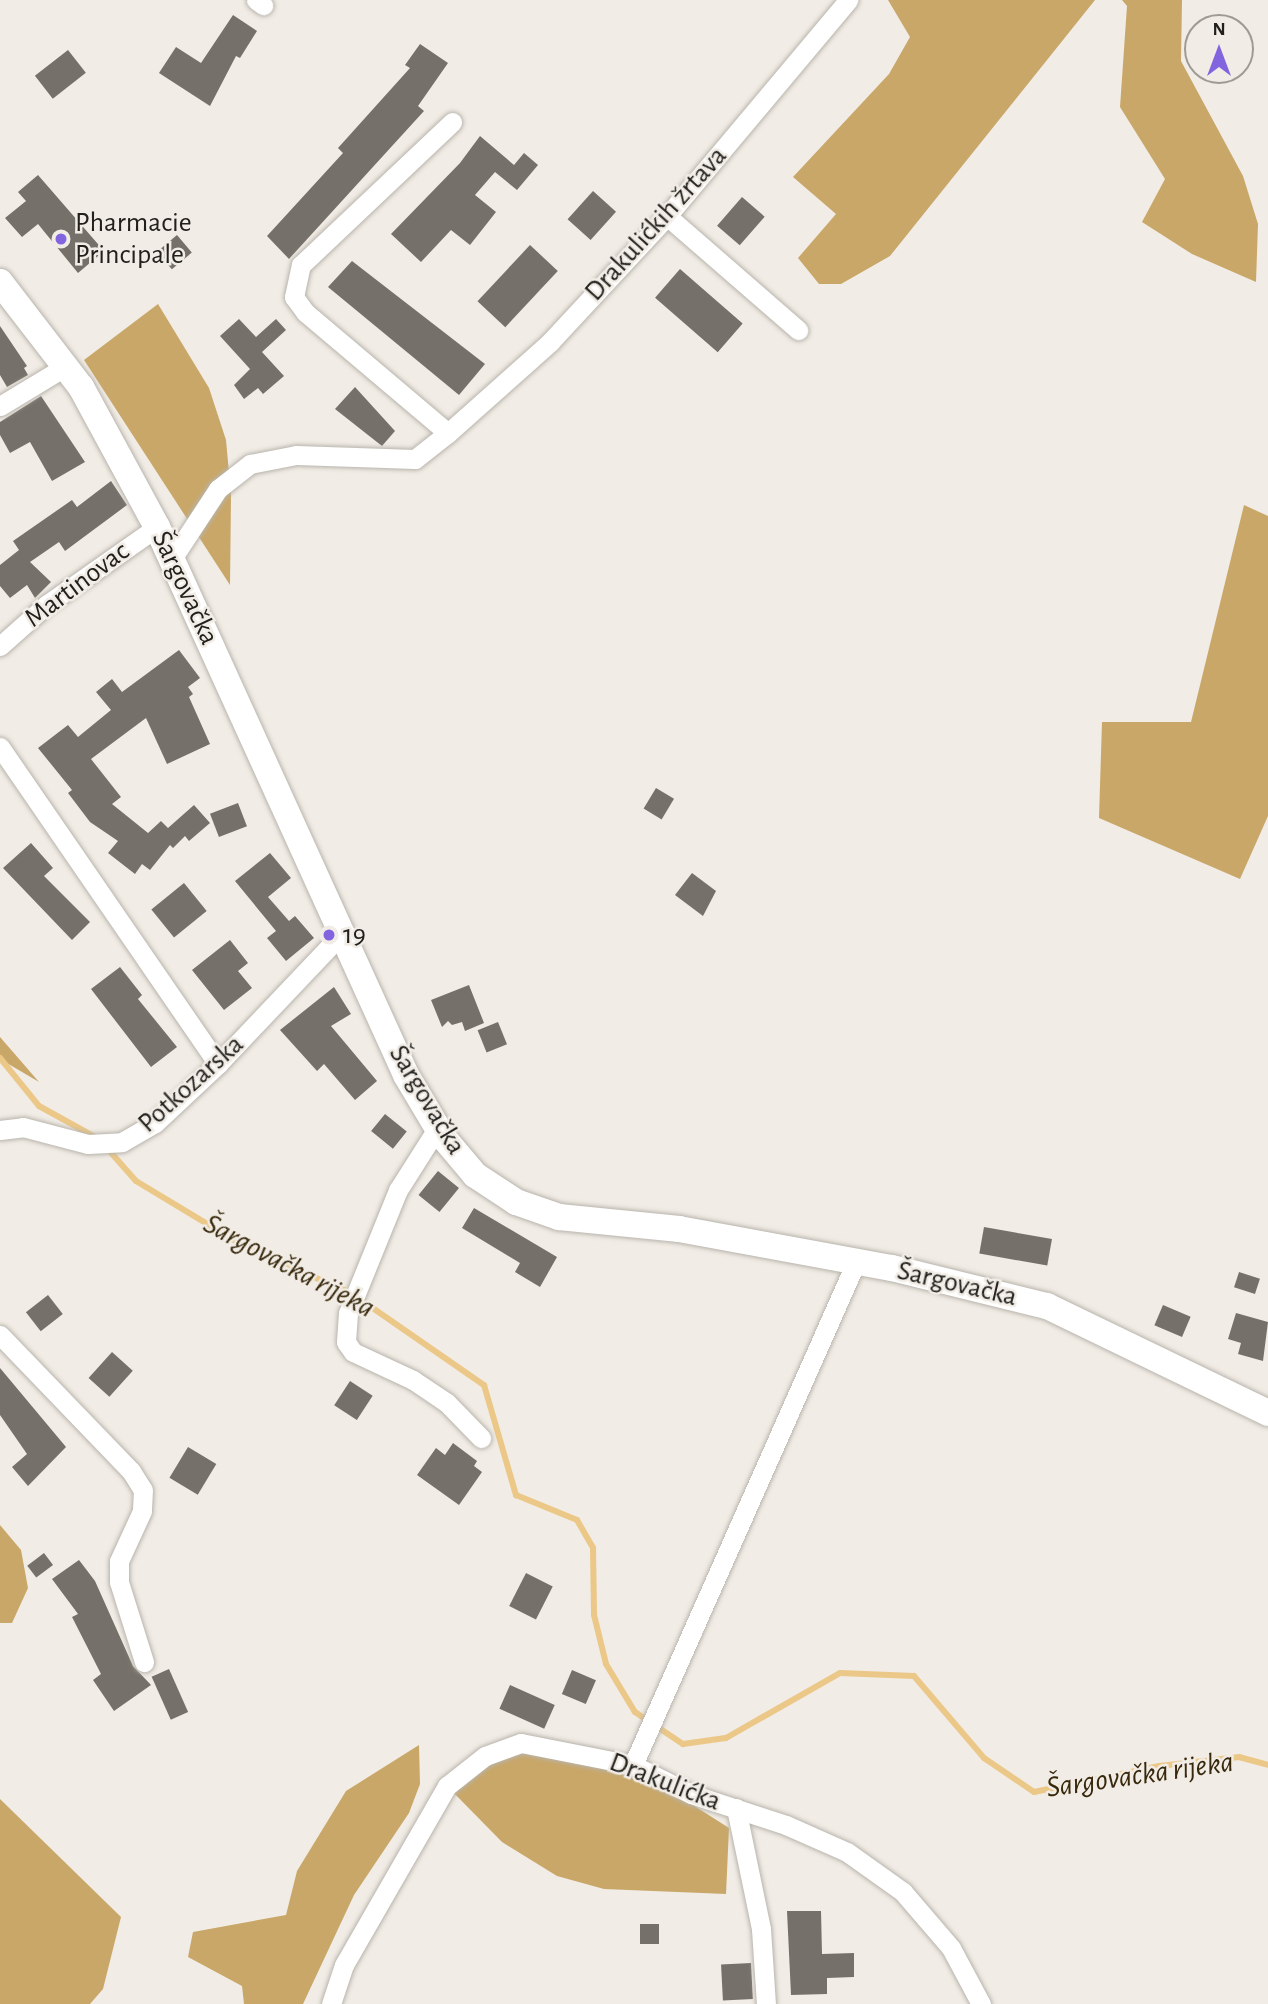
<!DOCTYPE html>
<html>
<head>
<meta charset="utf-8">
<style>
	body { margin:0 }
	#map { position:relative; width:1268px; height:2004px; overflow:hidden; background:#f1ece5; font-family:"Alegreya Sans",sans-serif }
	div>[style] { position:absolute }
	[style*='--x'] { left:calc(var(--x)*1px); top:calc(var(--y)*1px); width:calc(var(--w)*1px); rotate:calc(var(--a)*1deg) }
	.forest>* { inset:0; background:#c9a768 }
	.stream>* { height:6px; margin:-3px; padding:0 3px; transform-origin:3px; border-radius:3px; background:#ebc888 }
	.building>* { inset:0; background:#75716a; transform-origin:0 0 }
	.roads { filter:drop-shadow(0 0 2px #b8b4ac) drop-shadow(0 0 2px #b8b4ac) }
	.street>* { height:19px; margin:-9.5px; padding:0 9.5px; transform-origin:9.5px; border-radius:9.5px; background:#fff }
	.secondary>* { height:26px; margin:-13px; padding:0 13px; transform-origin:13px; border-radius:13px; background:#fff }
	.dots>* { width:19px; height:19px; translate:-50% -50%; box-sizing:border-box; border:4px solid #f1ece5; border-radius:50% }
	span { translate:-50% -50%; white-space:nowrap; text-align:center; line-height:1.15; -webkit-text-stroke:5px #f1ece5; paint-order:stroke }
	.poi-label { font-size:28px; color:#21201d }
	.left { translate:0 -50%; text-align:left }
	.street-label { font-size:28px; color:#21201d }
	.water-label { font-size:30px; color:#38290d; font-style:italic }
	.north { position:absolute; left:1184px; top:14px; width:70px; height:70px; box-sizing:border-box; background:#f1ece5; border:2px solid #9e9a95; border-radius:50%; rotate:0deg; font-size:19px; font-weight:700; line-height:28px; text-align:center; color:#21201d }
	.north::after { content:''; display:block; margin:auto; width:24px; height:32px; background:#8364df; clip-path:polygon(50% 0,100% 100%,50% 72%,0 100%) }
</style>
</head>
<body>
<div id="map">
	<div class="forest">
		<div style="clip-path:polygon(888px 0,1095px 0,890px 256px,841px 284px,819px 284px,798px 258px,836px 214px,793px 177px,889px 74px,910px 37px)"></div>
		<div style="clip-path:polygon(1122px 0,1182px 0,1181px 61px,1243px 176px,1258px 224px,1256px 282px,1192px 254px,1142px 222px,1165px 179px,1120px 107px,1127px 6px)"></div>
		<div style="clip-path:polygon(158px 304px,209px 388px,226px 440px,231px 495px,230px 585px,84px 360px)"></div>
		<div style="clip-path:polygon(1244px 505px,1268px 516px,1268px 816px,1240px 879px,1099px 818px,1102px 722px,1191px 722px)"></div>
		<div style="clip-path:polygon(0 1037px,39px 1082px,0 1059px)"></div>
		<div style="clip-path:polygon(0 1525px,21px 1550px,28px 1588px,12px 1623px,0 1623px)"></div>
		<div style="clip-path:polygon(419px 1745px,420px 1784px,409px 1813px,354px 1895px,303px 2004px,244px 2004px,242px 1986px,188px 1957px,193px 1932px,286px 1915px,297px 1871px,346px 1791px)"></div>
		<div style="clip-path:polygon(555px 1747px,682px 1798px,729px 1828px,726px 1894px,604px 1889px,557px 1876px,502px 1842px,447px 1786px,485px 1756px)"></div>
		<div style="clip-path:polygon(0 1799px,121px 1917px,103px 1989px,90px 2004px,0 2004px)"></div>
	</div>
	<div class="stream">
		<div style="--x:0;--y:1058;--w:62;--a:50.9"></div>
		<div style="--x:39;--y:1106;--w:68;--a:28.8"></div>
		<div style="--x:106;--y:1147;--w:45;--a:48.6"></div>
		<div style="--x:136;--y:1181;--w:130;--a:31.1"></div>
		<div style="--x:247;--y:1248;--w:113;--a:23.4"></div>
		<div style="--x:351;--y:1293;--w:162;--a:34.7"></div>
		<div style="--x:484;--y:1385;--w:115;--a:73.8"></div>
		<div style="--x:516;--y:1495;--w:66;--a:22.3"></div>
		<div style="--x:577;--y:1520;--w:32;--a:60"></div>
		<div style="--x:593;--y:1548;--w:67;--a:89.1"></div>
		<div style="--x:594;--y:1615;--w:50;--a:76.2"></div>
		<div style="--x:606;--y:1664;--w:56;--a:58.9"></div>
		<div style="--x:635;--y:1712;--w:58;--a:33.7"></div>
		<div style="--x:683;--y:1744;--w:43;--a:-7.9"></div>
		<div style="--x:726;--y:1738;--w:131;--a:-29.7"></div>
		<div style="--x:840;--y:1673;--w:74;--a:2.3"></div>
		<div style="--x:914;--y:1676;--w:108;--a:49.5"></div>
		<div style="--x:984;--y:1758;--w:60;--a:34.2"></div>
		<div style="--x:1034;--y:1792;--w:128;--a:-11.7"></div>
		<div style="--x:1159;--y:1766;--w:81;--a:-6.4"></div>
		<div style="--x:1239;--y:1757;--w:30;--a:15"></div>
	</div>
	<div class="building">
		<div style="clip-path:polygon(233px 15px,257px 31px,240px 58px,236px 56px,210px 106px,159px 73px,176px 47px,201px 63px)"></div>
		<div style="clip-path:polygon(420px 44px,448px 63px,418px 106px,424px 111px,289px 259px,267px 236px,343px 153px,338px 148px,410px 68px,405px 65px)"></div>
		<div style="left:68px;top:50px;width:29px;height:42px;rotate:52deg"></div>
		<div style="clip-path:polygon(480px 136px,514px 165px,524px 153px,538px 165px,517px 190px,495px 172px,475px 195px,496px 212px,470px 245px,451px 230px,421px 262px,391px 234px,460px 163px)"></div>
		<div style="clip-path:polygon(38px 175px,104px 251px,78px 273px,38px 224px,22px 237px,5px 218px,26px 201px,18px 192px)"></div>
		<div style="left:593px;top:191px;width:31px;height:38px;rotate:42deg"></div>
		<div style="left:742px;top:197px;width:30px;height:38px;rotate:41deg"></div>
		<div style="left:177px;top:235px;width:23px;height:26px;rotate:50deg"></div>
		<div style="left:530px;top:245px;width:38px;height:77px;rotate:43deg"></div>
		<div style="clip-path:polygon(352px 261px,485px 364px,459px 395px,328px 287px)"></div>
		<div style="left:680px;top:269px;width:83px;height:38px;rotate:41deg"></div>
		<div style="clip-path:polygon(239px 319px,256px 337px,276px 319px,286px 330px,262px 352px,284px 376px,263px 394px,258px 388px,244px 399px,234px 385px,250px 369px,220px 336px)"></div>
		<div style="clip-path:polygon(0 326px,27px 366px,24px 368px,28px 375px,7px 387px,0 375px)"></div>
		<div style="clip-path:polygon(355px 387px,395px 431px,382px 446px,335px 409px)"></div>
		<div style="clip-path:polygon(41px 396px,85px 462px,52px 481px,30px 442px,10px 453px,0 435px,0 422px)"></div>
		<div style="clip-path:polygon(111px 481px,127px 505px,65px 551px,59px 542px,30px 562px,51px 582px,35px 598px,27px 585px,10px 598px,0 586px,0 565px,19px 550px,13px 541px,72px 500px,77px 507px)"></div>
		<div style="clip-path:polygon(179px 650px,200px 678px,188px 687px,193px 694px,189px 697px,210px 744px,167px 764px,146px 718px,91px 759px,121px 797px,112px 804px,148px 833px,161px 821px,168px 828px,194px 805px,210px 823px,189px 841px,185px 836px,173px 848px,170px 845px,150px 870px,142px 864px,135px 874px,108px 853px,118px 841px,90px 822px,68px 793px,72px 790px,38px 748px,68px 725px,78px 737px,111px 710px,96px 692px,112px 679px,122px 692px)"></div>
		<div style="left:656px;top:788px;width:21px;height:24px;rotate:31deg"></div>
		<div style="left:238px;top:803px;width:25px;height:30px;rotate:69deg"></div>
		<div style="clip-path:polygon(31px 843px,53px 868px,44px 876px,90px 922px,72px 940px,3px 868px)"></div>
		<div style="clip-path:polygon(270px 853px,291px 878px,268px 897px,289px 921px,295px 916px,314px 938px,286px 961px,267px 938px,276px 931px,235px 881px)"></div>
		<div style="clip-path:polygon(692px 873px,716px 891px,703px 916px,675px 895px)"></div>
		<div style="left:184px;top:883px;width:36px;height:42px;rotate:51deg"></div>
		<div style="clip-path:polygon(230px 940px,248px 963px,238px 971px,252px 988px,224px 1010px,192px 970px)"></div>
		<div style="clip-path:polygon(120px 967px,142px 995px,138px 999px,177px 1047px,151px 1067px,91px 989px)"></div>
		<div style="clip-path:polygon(469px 985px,484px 1023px,465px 1031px,462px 1022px,452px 1025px,448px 1021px,442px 1027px,431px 1000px)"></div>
		<div style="clip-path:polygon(334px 987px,351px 1014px,331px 1026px,377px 1081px,355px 1100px,324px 1064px,317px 1071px,280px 1030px)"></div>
		<div style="left:498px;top:1022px;width:24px;height:22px;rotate:68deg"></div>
		<div style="left:385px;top:1114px;width:28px;height:22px;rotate:39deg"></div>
		<div style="left:438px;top:1171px;width:27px;height:31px;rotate:39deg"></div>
		<div style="clip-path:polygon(474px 1208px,557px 1257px,540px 1287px,515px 1272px,520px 1263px,462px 1228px)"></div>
		<div style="left:984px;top:1227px;width:69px;height:27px;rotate:10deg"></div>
		<div style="left:1239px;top:1272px;width:22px;height:16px;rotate:18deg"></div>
		<div style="left:48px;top:1295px;width:24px;height:28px;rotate:52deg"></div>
		<div style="left:1163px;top:1305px;width:30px;height:22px;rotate:23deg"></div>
		<div style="clip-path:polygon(1236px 1313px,1268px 1322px,1263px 1361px,1238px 1354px,1241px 1343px,1228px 1339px)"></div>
		<div style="left:112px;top:1352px;width:28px;height:35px;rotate:42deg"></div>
		<div style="clip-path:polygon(0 1368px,66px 1447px,28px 1486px,12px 1467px,27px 1454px,0 1415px)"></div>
		<div style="left:350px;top:1381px;width:27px;height:29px;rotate:33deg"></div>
		<div style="clip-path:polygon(453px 1443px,477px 1461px,474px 1466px,482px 1472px,459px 1505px,417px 1475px,436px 1448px,445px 1455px)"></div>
		<div style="left:188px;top:1447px;width:33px;height:36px;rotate:31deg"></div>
		<div style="left:44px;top:1553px;width:15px;height:21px;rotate:53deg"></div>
		<div style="clip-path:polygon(79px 1560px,95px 1581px,133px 1666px,151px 1685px,114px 1711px,93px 1680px,101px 1674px,72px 1617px,78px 1614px,52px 1579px)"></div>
		<div style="left:526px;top:1573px;width:30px;height:37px;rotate:27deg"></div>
		<div style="left:169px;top:1669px;width:47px;height:19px;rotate:66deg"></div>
		<div style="left:572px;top:1670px;width:26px;height:26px;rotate:23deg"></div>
		<div style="left:510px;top:1685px;width:49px;height:26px;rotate:24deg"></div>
		<div style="clip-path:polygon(787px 1911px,821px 1911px,822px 1954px,854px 1953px,854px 1977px,827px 1978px,827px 1994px,791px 1995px)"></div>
		<div style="left:640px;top:1924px;width:19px;height:20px"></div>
		<div style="left:751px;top:1963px;width:36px;height:30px;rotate:87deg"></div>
	</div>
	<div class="roads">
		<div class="street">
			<div style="--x:256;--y:0;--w:9;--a:36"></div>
			<div style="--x:667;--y:216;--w:174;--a:41"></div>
			<div style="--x:0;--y:406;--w:77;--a:-31.2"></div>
			<div style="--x:448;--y:433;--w:187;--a:-139.8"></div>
			<div style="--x:305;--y:312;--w:19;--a:-126"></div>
			<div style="--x:294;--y:297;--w:33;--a:-78"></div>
			<div style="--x:301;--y:265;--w:208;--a:-43.4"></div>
			<div style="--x:172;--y:559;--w:84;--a:-56.7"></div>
			<div style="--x:218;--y:489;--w:41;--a:-38"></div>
			<div style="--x:250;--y:464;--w:47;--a:-11.1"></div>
			<div style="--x:296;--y:455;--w:119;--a:1.9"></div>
			<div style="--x:415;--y:459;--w:42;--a:-38.2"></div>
			<div style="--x:448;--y:433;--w:137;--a:-41.7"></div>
			<div style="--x:550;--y:342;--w:172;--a:-47.1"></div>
			<div style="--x:667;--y:216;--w:282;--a:-50"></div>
			<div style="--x:0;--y:646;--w:62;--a:-41.7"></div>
			<div style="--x:46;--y:605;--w:136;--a:-35.1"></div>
			<div style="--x:0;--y:747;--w:385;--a:55.5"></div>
			<div style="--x:438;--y:1127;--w:75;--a:122.4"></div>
			<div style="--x:398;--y:1190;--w:133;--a:112.1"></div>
			<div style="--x:348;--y:1313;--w:29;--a:94"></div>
			<div style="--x:346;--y:1342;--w:12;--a:55"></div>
			<div style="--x:353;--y:1352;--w:66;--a:25"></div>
			<div style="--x:413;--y:1380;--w:41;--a:34.1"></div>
			<div style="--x:447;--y:1403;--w:49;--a:45.8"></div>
			<div style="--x:0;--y:1130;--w:23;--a:-7"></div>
			<div style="--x:23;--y:1127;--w:67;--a:14.7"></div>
			<div style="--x:88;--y:1144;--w:34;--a:-3"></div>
			<div style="--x:122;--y:1142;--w:38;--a:-30"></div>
			<div style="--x:155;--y:1123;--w:86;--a:-43.1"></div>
			<div style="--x:218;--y:1064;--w:183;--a:-46.5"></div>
			<div style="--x:0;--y:1335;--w:189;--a:46.1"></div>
			<div style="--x:131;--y:1471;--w:22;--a:58"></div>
			<div style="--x:143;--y:1490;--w:21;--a:93"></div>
			<div style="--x:142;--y:1511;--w:55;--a:114.7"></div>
			<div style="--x:119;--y:1561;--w:21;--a:90"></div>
			<div style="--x:119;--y:1582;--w:84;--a:72.6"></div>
			<div style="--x:633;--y:1765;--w:550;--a:-66.09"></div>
			<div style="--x:736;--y:1808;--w:124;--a:78.3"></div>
			<div style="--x:761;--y:1929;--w:75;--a:86.2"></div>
			<div style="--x:331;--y:2004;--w:41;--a:-71.6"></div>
			<div style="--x:344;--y:1965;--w:207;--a:-60.1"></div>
			<div style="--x:447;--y:1786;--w:48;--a:-38.3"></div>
			<div style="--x:485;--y:1756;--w:38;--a:-20"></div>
			<div style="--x:521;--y:1743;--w:114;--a:11.1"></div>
			<div style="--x:633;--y:1765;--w:65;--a:26.6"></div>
			<div style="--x:691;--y:1794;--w:100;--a:18.1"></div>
			<div style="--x:786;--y:1825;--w:67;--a:23.9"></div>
			<div style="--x:847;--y:1852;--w:69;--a:35.5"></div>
			<div style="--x:903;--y:1892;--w:74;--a:49.4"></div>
			<div style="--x:951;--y:1948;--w:64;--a:61.8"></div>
		</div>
		<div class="secondary">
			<div style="--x:0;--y:282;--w:133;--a:52.4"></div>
			<div style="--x:81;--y:387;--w:159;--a:61.5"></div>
			<div style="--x:157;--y:527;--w:602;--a:65.56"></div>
			<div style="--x:406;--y:1075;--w:72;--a:59.2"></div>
			<div style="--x:443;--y:1137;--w:50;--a:49.9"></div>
			<div style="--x:475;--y:1175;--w:49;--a:33.4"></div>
			<div style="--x:516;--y:1202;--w:46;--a:19.2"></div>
			<div style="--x:559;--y:1217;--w:121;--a:5.7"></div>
			<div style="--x:679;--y:1229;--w:217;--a:10.4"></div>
			<div style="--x:892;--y:1268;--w:160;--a:13.8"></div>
			<div style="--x:1047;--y:1306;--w:246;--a:25.8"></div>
		</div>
	</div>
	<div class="dots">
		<div style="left:61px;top:239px;background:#8364df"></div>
		<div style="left:329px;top:935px;background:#8364df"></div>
	</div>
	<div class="poi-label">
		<span class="left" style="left:75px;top:239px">Pharmacie<br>Principale</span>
		<span class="left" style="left:343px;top:935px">19</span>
	</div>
	<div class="street-label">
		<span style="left:656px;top:224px;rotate:-48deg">Drakulićkih žrtava</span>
		<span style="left:77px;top:585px;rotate:-37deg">Martinovac</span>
		<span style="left:185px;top:588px;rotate:65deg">Šargovačka</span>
		<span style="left:191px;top:1084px;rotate:-42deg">Potkozarska</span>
		<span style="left:427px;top:1100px;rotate:59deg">Šargovačka</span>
		<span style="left:957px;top:1284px;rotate:13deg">Šargovačka</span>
		<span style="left:665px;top:1782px;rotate:21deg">Drakulićka</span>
	</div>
	<div class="water-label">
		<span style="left:289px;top:1266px;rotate:28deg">Šargovačka rijeka</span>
		<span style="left:1140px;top:1775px;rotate:-8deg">Šargovačka rijeka</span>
	</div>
	<div class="north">N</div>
</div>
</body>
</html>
